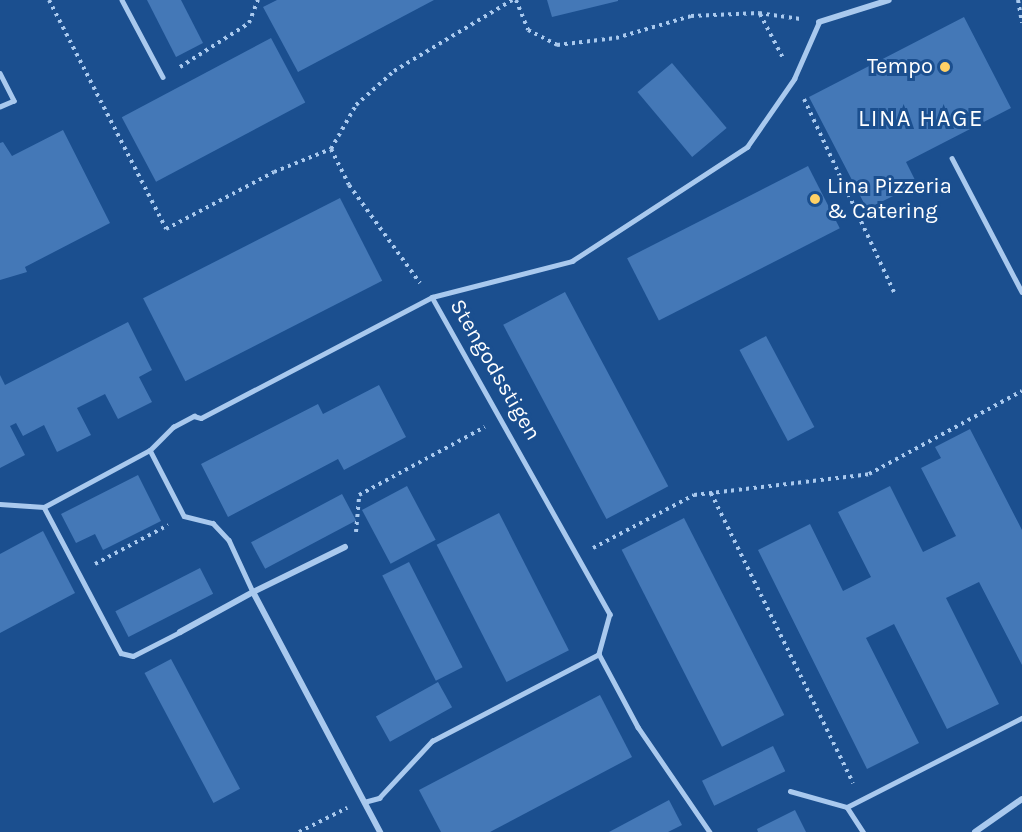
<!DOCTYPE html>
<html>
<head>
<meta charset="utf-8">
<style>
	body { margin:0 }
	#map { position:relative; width:1022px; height:832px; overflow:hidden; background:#1b4f8f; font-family:Karla,sans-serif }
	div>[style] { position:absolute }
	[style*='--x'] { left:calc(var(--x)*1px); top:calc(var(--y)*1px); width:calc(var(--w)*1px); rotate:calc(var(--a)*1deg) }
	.building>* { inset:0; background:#4478b7; transform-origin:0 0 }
	.path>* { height:4px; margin-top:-2px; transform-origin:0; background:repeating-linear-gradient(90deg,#a9c9ee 0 3px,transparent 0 7.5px) }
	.lane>* { height:4.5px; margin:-2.25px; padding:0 2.25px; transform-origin:2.25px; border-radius:2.25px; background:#a9c9ee }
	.street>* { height:6px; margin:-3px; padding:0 3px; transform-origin:3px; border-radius:3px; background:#a9c9ee }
	.dots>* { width:16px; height:16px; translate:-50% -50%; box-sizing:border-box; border:3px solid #1b4f8f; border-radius:50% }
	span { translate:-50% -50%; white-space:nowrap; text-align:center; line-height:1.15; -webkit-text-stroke:6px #1b4f8f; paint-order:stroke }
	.poi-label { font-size:22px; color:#fff }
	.right { translate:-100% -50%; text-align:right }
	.left { translate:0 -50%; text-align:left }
	.street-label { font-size:22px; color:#fff }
	.neighbourhood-label { font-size:24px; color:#fff; letter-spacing:1.5px }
</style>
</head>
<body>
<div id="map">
	<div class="building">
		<div style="clip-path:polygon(147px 0,181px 0,203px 43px,176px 57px)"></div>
		<div style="clip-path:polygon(277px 0,434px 0,298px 72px,263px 7px)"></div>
		<div style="clip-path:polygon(547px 0,618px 0,618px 1px,552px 17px)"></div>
		<div style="clip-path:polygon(964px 17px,1011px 108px,906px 162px,917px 184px,867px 209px,809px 97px)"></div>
		<div style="left:271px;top:38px;width:73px;height:169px;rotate:62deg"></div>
		<div style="left:672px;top:63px;width:85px;height:45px;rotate:50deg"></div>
		<div style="clip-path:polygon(63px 130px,110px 223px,25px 267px,27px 272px,0 280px,0 143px,3px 142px,12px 156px)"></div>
		<div style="left:808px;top:166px;width:70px;height:203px;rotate:63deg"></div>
		<div style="left:340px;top:198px;width:93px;height:221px;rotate:63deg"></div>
		<div style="left:565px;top:292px;width:220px;height:70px;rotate:62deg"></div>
		<div style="clip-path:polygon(128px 322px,152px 370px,139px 377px,152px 402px,118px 419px,105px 394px,77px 408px,91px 435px,57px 452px,44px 425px,23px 436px,16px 423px,10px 426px,25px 455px,0 468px,0 375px,5px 385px)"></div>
		<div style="left:766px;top:336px;width:103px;height:30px;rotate:62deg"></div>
		<div style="clip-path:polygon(379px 385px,406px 437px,344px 470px,338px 459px,228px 517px,201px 464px,318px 404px,323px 414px)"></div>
		<div style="clip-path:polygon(970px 429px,1022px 530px,1022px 665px,979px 582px,946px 598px,999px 704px,947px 729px,894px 624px,866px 638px,919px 743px,867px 769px,758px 550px,810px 524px,843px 591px,871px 577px,838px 512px,890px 486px,923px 552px,956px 536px,921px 468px,941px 458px,935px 447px)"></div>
		<div style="clip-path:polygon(138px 475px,161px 521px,103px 550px,95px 534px,76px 543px,61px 514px)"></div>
		<div style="left:407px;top:486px;width:61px;height:51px;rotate:62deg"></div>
		<div style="left:342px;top:494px;width:30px;height:103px;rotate:62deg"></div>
		<div style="left:499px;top:513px;width:154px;height:70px;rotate:63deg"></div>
		<div style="left:684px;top:518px;width:221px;height:70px;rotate:63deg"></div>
		<div style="clip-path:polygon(43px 531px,75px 593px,0 633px,0 554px)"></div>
		<div style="left:409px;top:562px;width:118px;height:30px;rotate:63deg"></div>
		<div style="left:200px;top:568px;width:29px;height:95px;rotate:63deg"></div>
		<div style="left:171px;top:659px;width:147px;height:30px;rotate:62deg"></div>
		<div style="left:438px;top:682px;width:29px;height:71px;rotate:61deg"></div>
		<div style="clip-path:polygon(600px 695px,632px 757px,490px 832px,441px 832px,419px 790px)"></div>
		<div style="left:773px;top:746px;width:28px;height:79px;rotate:64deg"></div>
		<div style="clip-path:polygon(669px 800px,682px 825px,668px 832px,609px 832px)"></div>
		<div style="clip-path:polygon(795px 810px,806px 832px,758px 832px,757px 829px)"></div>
	</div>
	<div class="path">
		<div style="--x:49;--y:0;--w:257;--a:62.9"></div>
		<div style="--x:166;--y:229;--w:122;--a:-27.8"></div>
		<div style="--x:274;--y:172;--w:61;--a:-22"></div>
		<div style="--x:331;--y:149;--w:51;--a:-60.4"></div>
		<div style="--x:356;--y:105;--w:51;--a:-41.8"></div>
		<div style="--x:394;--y:71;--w:138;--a:-31"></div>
		<div style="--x:516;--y:0;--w:32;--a:68"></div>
		<div style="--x:528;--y:30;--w:33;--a:27"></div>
		<div style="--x:557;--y:45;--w:59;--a:-6.8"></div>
		<div style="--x:616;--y:38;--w:78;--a:-16.3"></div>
		<div style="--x:691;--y:16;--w:68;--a:-2.5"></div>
		<div style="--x:759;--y:13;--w:42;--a:8.1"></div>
		<div style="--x:1018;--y:0;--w:23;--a:80"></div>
		<div style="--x:760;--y:14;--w:50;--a:62.4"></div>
		<div style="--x:180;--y:67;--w:82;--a:-32.5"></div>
		<div style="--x:249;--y:23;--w:25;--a:-69"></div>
		<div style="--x:804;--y:99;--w:213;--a:65"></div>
		<div style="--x:331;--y:149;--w:40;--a:63.4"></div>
		<div style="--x:349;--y:185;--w:121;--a:54.1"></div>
		<div style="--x:711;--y:493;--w:323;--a:63.9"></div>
		<div style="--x:356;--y:532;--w:37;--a:-85"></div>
		<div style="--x:359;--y:495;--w:143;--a:-28.4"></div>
		<div style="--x:593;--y:548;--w:114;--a:-27.7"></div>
		<div style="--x:694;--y:495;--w:176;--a:-6.8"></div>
		<div style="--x:869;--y:474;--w:174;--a:-28.5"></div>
		<div style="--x:95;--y:564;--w:83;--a:-28.1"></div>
		<div style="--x:299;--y:832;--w:54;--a:-26.6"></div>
	</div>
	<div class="lane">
		<div style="--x:122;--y:0;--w:87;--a:62"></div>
		<div style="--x:0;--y:73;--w:31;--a:63"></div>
		<div style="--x:14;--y:101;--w:15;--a:157"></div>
		<div style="--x:952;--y:158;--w:151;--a:62.4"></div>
		<div style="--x:432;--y:297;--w:364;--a:60.7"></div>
		<div style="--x:610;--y:614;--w:41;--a:105.4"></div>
		<div style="--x:599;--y:654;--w:83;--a:61.9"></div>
		<div style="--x:638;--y:727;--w:127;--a:55.6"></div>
		<div style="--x:150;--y:450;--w:74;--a:62.7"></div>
		<div style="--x:184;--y:516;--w:30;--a:14"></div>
		<div style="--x:213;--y:523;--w:23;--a:47"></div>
		<div style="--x:229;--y:540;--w:57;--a:65.2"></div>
		<div style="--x:0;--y:504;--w:44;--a:3.9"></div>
		<div style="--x:44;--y:507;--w:120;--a:-28.3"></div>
		<div style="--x:150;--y:450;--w:33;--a:-45"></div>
		<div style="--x:173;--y:427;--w:24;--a:-28"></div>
		<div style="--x:194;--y:416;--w:7;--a:16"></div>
		<div style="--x:201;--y:418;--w:261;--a:-27.6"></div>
		<div style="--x:432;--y:297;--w:145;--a:-14.4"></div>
		<div style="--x:572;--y:261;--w:209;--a:-33.1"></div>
		<div style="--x:747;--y:147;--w:83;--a:-55.3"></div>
		<div style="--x:794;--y:79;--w:62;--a:-66.3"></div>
		<div style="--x:44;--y:507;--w:165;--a:62.2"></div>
		<div style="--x:121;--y:653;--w:12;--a:14"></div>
		<div style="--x:133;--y:656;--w:53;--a:-27.1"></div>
		<div style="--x:790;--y:791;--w:59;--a:15.7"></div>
		<div style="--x:847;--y:807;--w:30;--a:57"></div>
		<div style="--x:364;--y:802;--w:16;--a:-15"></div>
		<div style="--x:379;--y:798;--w:78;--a:-47.1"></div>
		<div style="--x:432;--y:741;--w:188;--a:-27.5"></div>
		<div style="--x:847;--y:807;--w:196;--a:-27"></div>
	</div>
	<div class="street">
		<div style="--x:819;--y:22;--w:73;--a:-17.4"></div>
		<div style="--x:345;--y:547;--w:102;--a:153.9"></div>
		<div style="--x:253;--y:592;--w:272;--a:62.1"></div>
		<div style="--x:180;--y:632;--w:83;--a:-28.7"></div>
		<div style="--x:975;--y:832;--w:57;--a:-35.1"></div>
	</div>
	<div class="dots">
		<div style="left:945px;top:67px;background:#ffd166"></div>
		<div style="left:815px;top:199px;background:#ffd166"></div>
	</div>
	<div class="poi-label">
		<span class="right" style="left:933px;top:67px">Tempo</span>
		<span class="left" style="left:827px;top:199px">Lina Pizzeria<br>&amp; Catering</span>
	</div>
	<div class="street-label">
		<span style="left:495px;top:370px;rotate:60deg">Stengodsstigen</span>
	</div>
	<div class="neighbourhood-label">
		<span style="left:921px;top:119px">LINA HAGE</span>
	</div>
</div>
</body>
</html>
